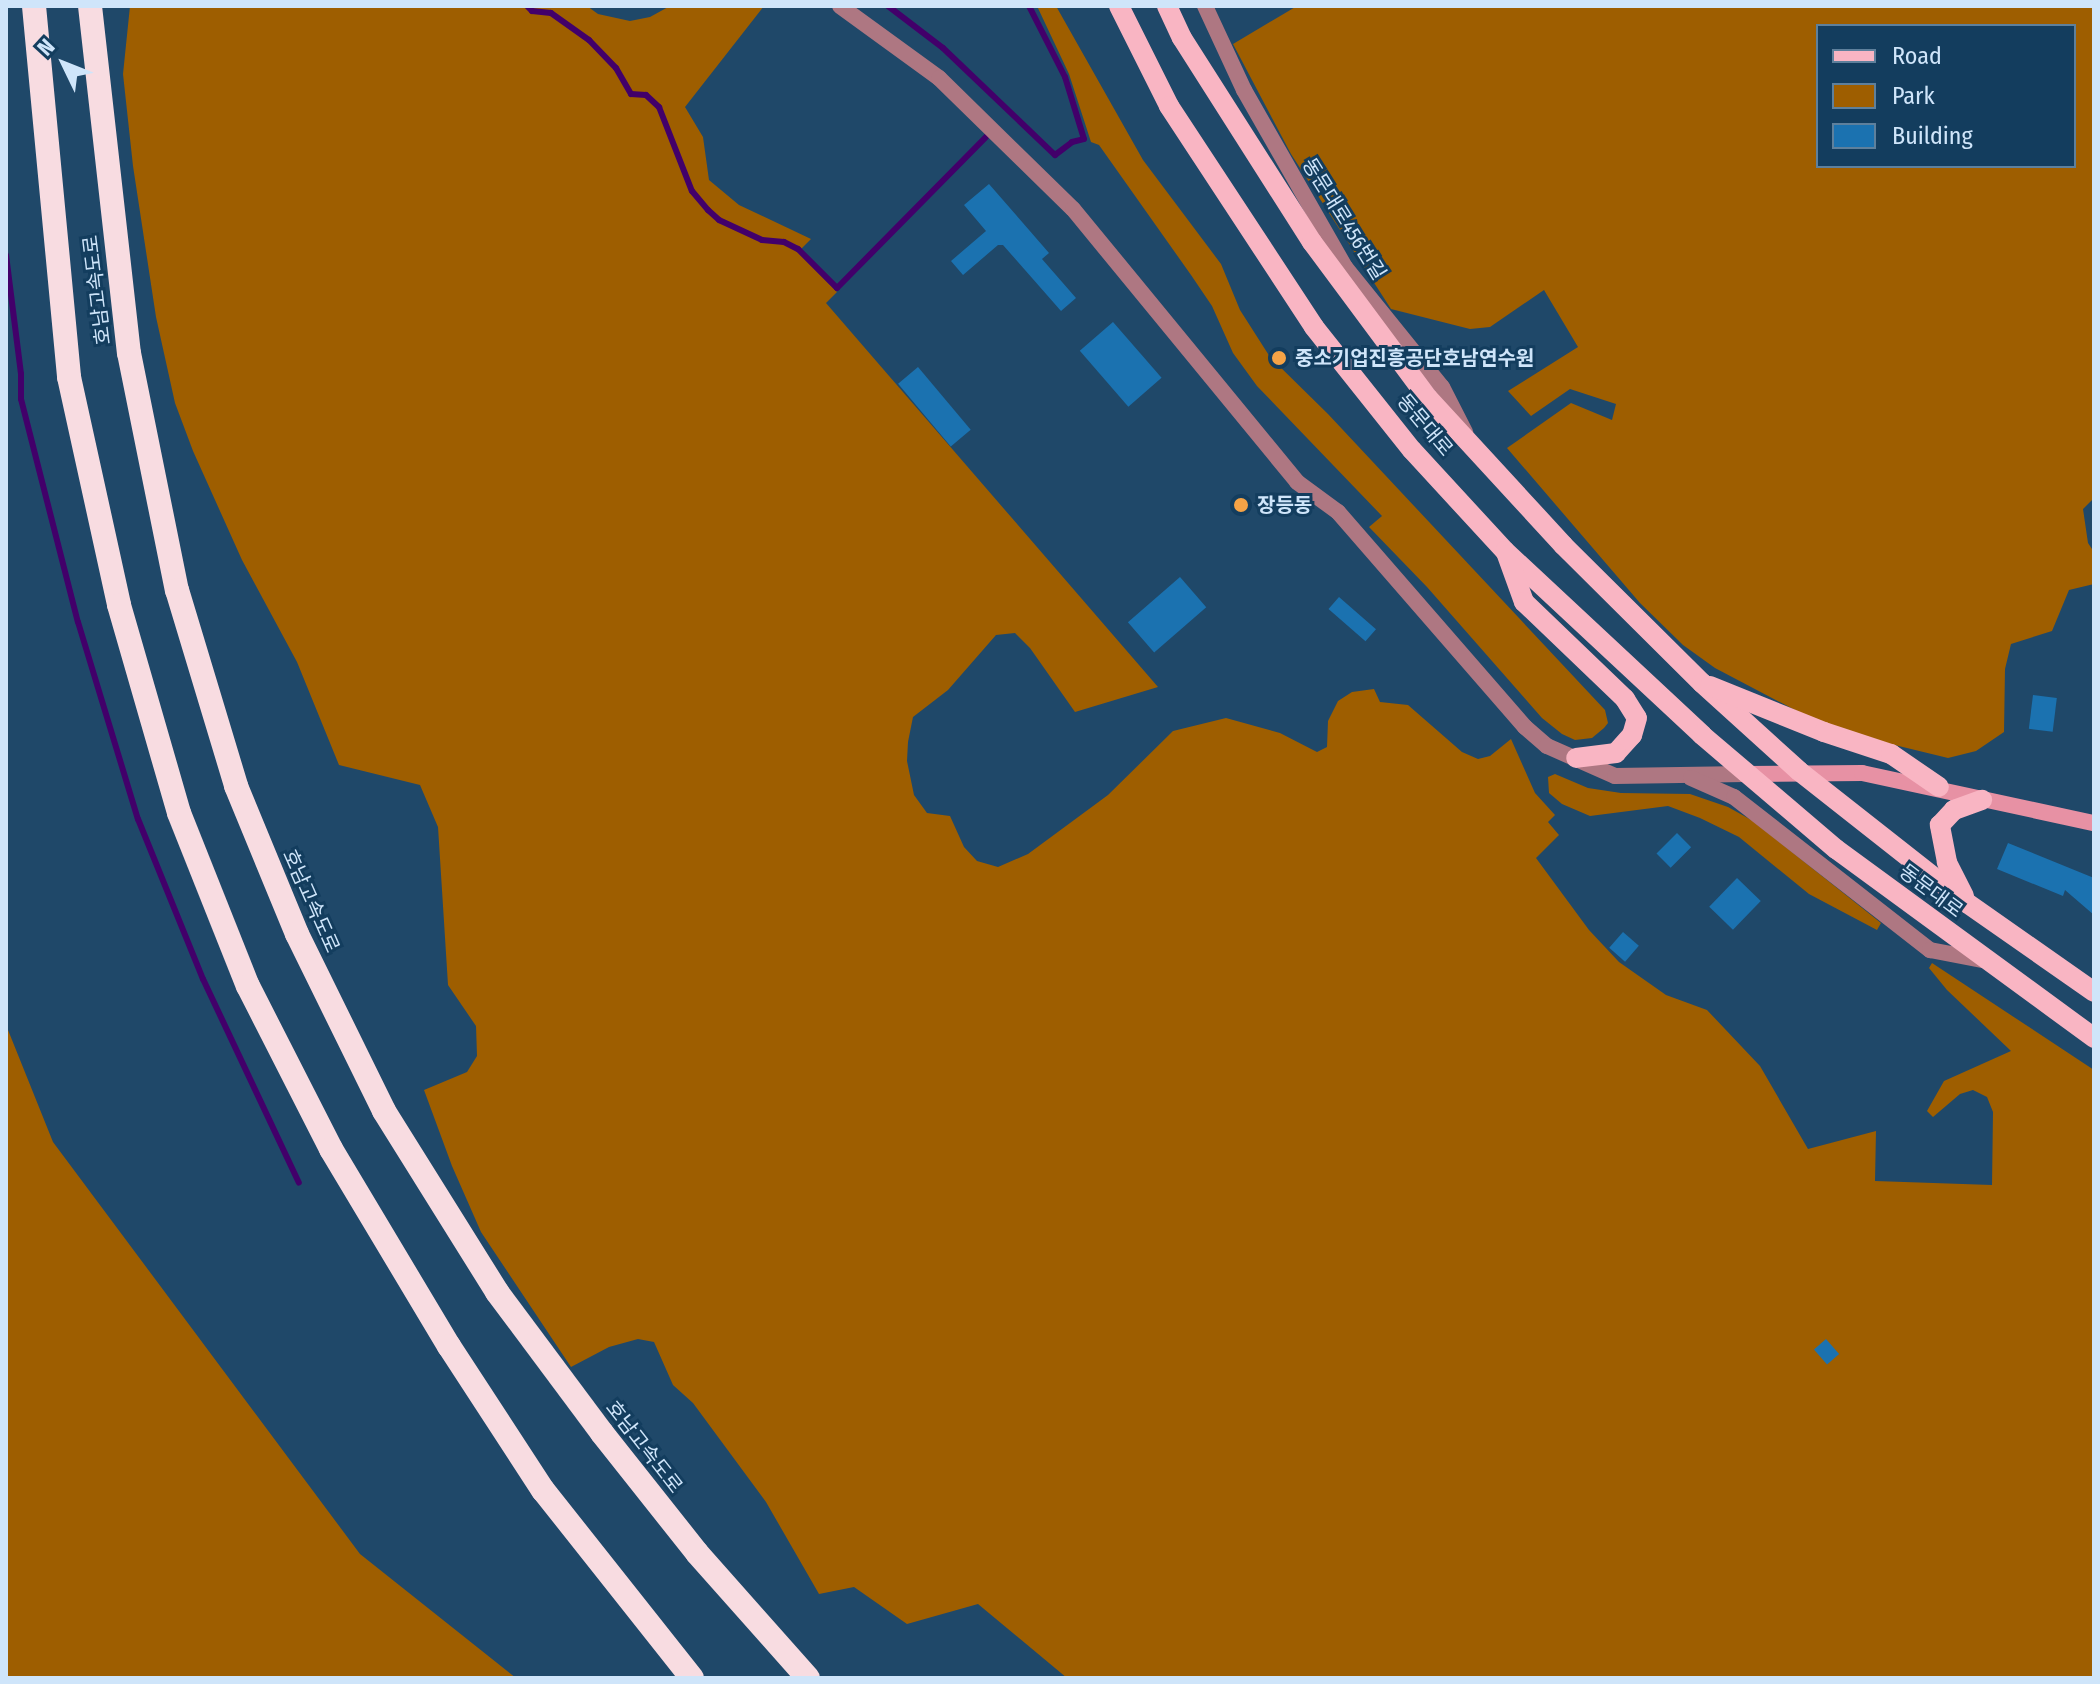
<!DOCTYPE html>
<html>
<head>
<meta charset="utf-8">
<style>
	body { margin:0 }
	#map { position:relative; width:2100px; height:1684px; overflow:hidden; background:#1f4869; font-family:"Fira Sans Condensed","Noto Sans KR",sans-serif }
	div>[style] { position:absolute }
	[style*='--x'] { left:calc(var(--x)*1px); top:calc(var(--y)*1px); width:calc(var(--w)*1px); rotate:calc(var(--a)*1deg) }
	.green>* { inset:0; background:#9e5e00 }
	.stream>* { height:6px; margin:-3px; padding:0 3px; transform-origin:3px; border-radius:3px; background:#42006a }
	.building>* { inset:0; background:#1b72b0; transform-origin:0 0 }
	.minor>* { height:16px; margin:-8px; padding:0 8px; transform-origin:8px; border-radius:8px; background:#ae7782 }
	.tertiary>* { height:16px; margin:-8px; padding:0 8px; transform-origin:8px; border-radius:8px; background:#ae7782 }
	.secondary>* { height:16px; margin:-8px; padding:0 8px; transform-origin:8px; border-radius:8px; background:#e791a4 }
	.primary>* { height:20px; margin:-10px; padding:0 10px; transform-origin:10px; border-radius:10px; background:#f9b5c3 }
	.motorway>* { height:24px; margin:-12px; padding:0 12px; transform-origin:12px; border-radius:12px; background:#f8dce1 }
	.dots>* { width:22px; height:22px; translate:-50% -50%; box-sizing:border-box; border:4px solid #133d5e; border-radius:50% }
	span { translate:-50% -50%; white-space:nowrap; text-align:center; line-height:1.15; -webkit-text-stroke:6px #133d5e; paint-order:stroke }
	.street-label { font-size:20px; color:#cfe5fa }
	.poi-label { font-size:20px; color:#cfe5fa; font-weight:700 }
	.left { translate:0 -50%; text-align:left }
	.frame { position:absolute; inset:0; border:8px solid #cfe5fa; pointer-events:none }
	.legend { position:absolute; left:1816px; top:24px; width:260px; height:144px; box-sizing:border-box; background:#133d5e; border:2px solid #5e809c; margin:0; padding:10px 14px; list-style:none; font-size:24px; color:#cfe5fa }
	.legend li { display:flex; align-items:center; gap:16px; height:40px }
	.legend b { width:40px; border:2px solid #5e809c }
	.north { position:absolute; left:24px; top:24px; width:80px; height:80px; -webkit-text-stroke:6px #133d5e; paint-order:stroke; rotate:313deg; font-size:22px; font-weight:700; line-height:32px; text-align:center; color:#cfe5fa }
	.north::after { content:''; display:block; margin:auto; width:28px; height:36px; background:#cfe5fa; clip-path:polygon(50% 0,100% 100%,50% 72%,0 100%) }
</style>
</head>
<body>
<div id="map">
	<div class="green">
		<div style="clip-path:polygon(130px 6px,587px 6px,598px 14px,630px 21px,650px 17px,670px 6px,764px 6px,685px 107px,703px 137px,709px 180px,739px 205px,811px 239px,798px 252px,837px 292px,826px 303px,1158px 687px,1075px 712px,1030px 648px,1015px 633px,996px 635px,948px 690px,913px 717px,908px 742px,907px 761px,914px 795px,927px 813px,950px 816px,964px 847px,977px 861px,998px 867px,1028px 854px,1108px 795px,1173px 731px,1226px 718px,1280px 733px,1317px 752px,1327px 747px,1328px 721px,1338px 701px,1352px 692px,1374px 689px,1380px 702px,1408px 705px,1462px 752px,1478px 759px,1490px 756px,1511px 739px,1535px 793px,1555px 815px,1548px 822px,1559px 835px,1536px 858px,1589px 930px,1619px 962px,1666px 995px,1707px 1010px,1760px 1066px,1808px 1149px,1876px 1131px,1875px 1181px,1992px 1185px,1993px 1112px,1987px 1097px,1973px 1090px,1960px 1094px,1933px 1117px,1927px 1111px,1944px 1081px,2011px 1051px,1947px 990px,1929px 968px,1932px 963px,2094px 1070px,2094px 1678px,1067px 1678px,978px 1604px,907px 1624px,854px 1587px,819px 1594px,766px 1502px,693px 1403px,673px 1385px,654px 1342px,638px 1339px,609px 1347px,571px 1367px,481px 1232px,452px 1166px,424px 1090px,467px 1072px,477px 1056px,476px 1026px,448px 985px,438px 827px,420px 785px,339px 765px,297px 662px,242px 560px,193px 451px,175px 403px,156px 317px,133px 166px,123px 74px)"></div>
		<div style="clip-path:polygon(1037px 6px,1056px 6px,1143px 160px,1221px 264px,1240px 310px,1270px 357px,1328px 414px,1605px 710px,1608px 723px,1604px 728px,1592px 738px,1575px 740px,1562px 734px,1542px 718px,1427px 587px,1369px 527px,1382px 516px,1257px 386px,1233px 353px,1212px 306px,1191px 275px,1099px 145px,1091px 142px,1069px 74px)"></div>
		<div style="clip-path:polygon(evenodd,1297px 6px,2094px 6px,2094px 498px,2083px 509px,2088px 543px,2094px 552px,2094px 584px,2069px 590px,2052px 631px,2011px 644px,2005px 669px,2004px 732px,1976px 751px,1948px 758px,1833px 730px,1715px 668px,1683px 645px,1640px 603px,1507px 448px,1571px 403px,1612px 420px,1616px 404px,1570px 389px,1531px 416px,1508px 391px,1578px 347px,1544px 290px,1490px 327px,1470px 329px,1391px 309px,1291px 154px,1233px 44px,1297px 6px,1818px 26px,2074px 26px,2074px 166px,1818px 166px,1818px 26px)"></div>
		<div style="clip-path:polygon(1555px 774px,1588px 788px,1621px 793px,1690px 794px,1728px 807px,1753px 821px,1881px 923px,1877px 930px,1809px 894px,1739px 837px,1700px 818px,1668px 806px,1590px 816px,1562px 804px,1549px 793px,1548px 777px)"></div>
		<div style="clip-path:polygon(6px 1025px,53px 1142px,360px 1554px,516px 1678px,6px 1678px)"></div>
	</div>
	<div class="stream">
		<div style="--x:527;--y:6;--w:7;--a:45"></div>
		<div style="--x:532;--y:11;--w:19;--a:6"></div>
		<div style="--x:551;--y:13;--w:47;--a:35.4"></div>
		<div style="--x:589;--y:40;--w:39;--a:46"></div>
		<div style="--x:616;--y:68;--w:30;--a:60"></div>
		<div style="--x:631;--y:94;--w:15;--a:4"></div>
		<div style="--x:646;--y:95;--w:18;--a:43"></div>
		<div style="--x:659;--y:107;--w:90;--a:68.6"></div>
		<div style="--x:692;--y:191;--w:25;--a:50"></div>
		<div style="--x:708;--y:210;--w:15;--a:42"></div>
		<div style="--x:719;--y:220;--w:47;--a:24.9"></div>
		<div style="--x:762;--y:240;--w:22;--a:5"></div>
		<div style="--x:784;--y:242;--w:16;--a:27"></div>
		<div style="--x:798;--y:249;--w:55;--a:45"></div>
		<div style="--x:837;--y:288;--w:212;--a:-45.4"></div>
		<div style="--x:888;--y:6;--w:69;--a:37.4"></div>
		<div style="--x:943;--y:48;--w:155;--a:43.7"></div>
		<div style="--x:1055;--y:155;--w:21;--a:-37"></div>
		<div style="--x:1072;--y:142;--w:12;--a:-14"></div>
		<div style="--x:1084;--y:139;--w:65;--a:-107"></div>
		<div style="--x:1065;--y:77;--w:80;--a:-116.9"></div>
		<div style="--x:6;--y:255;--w:120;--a:82.8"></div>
		<div style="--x:21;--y:374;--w:25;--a:90"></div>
		<div style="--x:21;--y:399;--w:230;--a:75.7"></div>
		<div style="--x:78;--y:622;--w:206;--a:73.1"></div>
		<div style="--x:138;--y:819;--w:173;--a:67.9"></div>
		<div style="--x:203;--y:979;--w:225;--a:64.8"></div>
	</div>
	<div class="building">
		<div style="clip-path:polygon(989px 184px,1049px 253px,1042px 259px,1076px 298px,1061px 311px,1003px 245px,998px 245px,963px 275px,951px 261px,986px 231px,964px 205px)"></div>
		<div style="left:1113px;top:322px;width:74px;height:44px;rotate:49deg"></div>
		<div style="left:918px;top:367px;width:82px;height:26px;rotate:50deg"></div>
		<div style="left:1180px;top:577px;width:40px;height:69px;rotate:49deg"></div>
		<div style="left:1339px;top:597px;width:49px;height:16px;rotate:41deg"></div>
		<div style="left:2033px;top:695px;width:24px;height:34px;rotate:7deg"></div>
		<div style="left:1677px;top:833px;width:20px;height:29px;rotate:45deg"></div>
		<div style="clip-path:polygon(2008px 843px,2094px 878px,2094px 915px,2065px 890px,2063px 896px,1997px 869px)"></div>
		<div style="left:1737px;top:878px;width:33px;height:40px;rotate:44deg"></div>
		<div style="left:1623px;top:932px;width:21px;height:21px;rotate:41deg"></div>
		<div style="left:1826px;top:1339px;width:20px;height:16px;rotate:49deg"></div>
	</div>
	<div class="minor">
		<div style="--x:1205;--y:6;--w:93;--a:65.1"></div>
		<div style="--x:1244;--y:90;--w:204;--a:60.3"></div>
		<div style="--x:1345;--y:267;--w:154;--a:51.1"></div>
		<div style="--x:1442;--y:387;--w:51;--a:62.9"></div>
	</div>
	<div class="tertiary">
		<div style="--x:840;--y:6;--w:122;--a:36"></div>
		<div style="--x:939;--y:78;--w:187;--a:44.4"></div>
		<div style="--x:1073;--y:209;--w:353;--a:50.6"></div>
		<div style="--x:1297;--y:482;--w:51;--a:36.2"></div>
		<div style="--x:1338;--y:512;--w:285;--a:49"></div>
		<div style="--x:1525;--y:727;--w:29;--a:41"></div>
		<div style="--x:1547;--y:746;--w:74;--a:23.8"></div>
		<div style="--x:1615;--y:776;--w:130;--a:-0.9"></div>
		<div style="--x:1691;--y:778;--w:47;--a:23.8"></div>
		<div style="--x:1734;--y:797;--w:249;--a:38"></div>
		<div style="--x:1930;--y:950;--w:54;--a:10.7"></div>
	</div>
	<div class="secondary">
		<div style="--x:1745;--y:774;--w:117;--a:-0.5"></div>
		<div style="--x:1862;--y:773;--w:237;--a:12.2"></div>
	</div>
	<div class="primary">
		<div style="--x:1119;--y:6;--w:112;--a:63.4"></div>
		<div style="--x:1169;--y:106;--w:264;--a:56.7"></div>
		<div style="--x:1314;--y:327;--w:157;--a:51.5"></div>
		<div style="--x:1412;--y:450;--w:137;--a:47.4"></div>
		<div style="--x:1505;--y:551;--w:270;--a:43"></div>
		<div style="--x:1702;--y:735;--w:176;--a:40.4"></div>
		<div style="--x:1836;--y:849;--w:320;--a:36.2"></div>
		<div style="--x:1167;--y:6;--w:35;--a:65"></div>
		<div style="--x:1182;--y:38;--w:242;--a:57.5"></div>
		<div style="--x:1312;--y:242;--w:194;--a:53.4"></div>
		<div style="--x:1428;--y:398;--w:200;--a:47.4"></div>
		<div style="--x:1563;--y:545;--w:196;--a:44.8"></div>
		<div style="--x:1702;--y:683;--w:131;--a:42.2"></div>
		<div style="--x:1799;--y:771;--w:214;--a:38.2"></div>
		<div style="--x:1967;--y:903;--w:155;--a:35"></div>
		<div style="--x:1507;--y:555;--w:50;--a:70.1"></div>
		<div style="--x:1524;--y:602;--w:140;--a:43.8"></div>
		<div style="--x:1625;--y:699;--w:22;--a:58"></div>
		<div style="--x:1637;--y:718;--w:18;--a:106"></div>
		<div style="--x:1632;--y:735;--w:24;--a:132"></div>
		<div style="--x:1616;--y:753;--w:40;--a:172.9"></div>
		<div style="--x:1710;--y:686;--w:123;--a:22"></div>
		<div style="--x:1824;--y:732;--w:71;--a:18.2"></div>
		<div style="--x:1891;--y:754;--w:58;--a:34.5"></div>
		<div style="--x:1964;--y:896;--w:38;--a:-117"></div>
		<div style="--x:1947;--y:862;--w:38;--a:-101"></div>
		<div style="--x:1940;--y:825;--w:21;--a:-47"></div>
		<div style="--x:1954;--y:810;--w:30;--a:-20"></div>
	</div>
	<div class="motorway">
		<div style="--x:34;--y:6;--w:373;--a:84.6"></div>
		<div style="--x:69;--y:377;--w:233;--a:77.6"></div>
		<div style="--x:119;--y:605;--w:216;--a:73.9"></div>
		<div style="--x:179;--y:813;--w:186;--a:68.3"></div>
		<div style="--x:248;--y:986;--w:183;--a:63"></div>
		<div style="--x:331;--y:1149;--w:230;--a:59.1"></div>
		<div style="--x:449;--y:1346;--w:172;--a:56.9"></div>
		<div style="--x:543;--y:1490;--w:240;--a:51.6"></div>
		<div style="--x:90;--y:6;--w:349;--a:83.6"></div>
		<div style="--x:129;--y:353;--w:242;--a:78.6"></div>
		<div style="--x:177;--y:590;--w:205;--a:73.2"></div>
		<div style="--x:236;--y:786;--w:160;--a:67.6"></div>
		<div style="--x:297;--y:934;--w:197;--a:63.8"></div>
		<div style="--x:384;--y:1111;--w:213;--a:58"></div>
		<div style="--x:497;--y:1292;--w:176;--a:53.3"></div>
		<div style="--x:602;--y:1433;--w:153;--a:51.6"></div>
		<div style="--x:697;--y:1553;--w:167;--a:48.4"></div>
	</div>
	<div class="dots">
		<div style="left:1279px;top:358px;background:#f5a346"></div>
		<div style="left:1241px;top:505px;background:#f5a346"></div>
	</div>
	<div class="street-label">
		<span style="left:1344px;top:219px;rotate:58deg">동문대로456번길</span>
		<span style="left:97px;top:290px;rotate:-97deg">호남고속도로</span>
		<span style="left:1425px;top:425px;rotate:50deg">동문대로</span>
		<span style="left:1931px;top:891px;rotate:37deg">동문대로</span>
		<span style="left:311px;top:901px;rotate:66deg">호남고속도로</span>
		<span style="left:644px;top:1447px;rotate:52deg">호남고속도로</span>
	</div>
	<div class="poi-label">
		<span class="left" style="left:1295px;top:358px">중소기업진흥공단호남연수원</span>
		<span class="left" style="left:1257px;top:505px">장등동</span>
	</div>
	<div class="frame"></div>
	<ul class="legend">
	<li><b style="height:10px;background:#f9b5c3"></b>Road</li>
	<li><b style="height:22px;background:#9e5e00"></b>Park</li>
	<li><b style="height:22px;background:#1b72b0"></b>Building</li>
	</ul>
	<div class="north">N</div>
</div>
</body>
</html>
